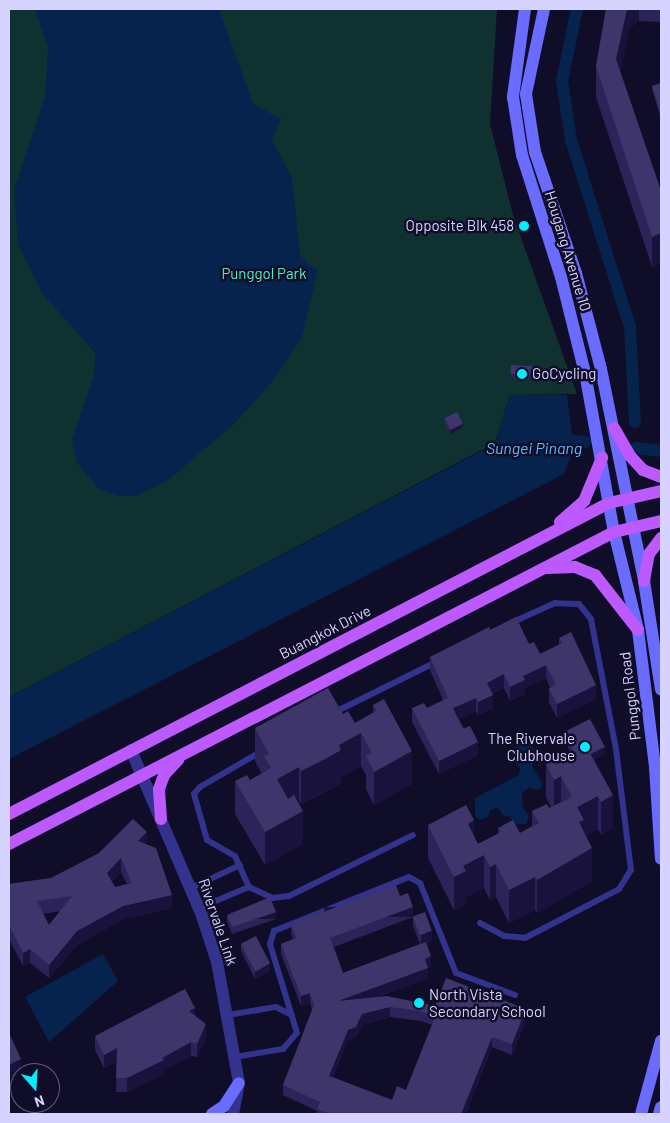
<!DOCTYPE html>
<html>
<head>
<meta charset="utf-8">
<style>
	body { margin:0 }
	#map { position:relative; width:670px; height:1123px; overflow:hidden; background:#100d28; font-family:Barlow,sans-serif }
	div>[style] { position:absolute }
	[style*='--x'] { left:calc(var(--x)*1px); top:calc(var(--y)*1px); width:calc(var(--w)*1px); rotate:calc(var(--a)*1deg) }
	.green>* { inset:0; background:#0f3230 }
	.water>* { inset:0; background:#06234d }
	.canal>* { height:12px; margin:-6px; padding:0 6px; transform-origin:6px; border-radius:6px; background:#06234d }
	.service>* { height:6px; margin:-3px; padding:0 3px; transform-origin:3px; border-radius:3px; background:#33328c }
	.tertiary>* { height:12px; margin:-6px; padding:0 6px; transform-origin:6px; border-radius:6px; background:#33328c }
	.secondary>* { height:12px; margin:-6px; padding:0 6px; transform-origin:6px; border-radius:6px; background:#6a6cff }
	.primary>* { height:12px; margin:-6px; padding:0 6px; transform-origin:6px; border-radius:6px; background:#bc5aff }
	.wall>* { inset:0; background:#2c2358; transform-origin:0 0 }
	.shaded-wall>* { inset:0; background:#19123d; transform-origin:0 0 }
	.building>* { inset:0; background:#3e366a; transform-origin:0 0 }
	.dots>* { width:14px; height:14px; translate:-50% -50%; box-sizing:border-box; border:2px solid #100d28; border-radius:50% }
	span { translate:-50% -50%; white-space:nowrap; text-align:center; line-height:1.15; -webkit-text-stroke:5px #100d28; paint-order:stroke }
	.poi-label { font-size:15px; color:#d7d3ff }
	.right { translate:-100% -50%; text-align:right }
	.left { translate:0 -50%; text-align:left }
	.street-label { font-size:15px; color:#d7d3ff }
	.park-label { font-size:15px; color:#52edc1 }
	.water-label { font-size:16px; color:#61bbff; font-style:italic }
	.frame { position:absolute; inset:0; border:10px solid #d7d3ff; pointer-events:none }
	.north { position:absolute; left:10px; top:1063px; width:50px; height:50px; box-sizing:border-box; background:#100d28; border:1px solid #605c7e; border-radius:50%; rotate:161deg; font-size:14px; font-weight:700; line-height:20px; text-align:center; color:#d7d3ff }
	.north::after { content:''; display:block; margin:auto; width:18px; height:22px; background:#00edfe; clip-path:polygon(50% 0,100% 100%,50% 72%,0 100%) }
</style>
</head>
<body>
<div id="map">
	<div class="green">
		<div style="clip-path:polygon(9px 9px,497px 9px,490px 124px,513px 215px,577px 394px,510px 395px,495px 443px,9px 697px)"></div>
	</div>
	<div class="water">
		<div style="clip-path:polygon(35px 9px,219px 9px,253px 104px,281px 119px,272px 140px,292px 178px,300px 254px,308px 265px,318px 269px,302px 338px,272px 382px,233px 425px,167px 481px,136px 496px,118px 496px,100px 490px,77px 463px,72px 440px,94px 375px,95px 353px,42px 293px,18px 245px,14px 189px,45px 96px,48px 48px)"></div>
		<div style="clip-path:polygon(510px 395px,567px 395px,574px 449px,564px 474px,9px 759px,9px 697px,495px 444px)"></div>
		<div style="clip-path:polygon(528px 742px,534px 749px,532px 766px,543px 785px,539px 790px,529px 788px,522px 793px,523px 808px,529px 816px,526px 824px,513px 824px,511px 817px,504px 816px,497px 807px,490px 810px,488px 817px,479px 820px,475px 815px,475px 798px,519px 775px,520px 768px,513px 759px,513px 750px,521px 742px)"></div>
		<div style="clip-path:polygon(103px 954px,118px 981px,49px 1042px,25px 997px)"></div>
	</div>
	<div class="canal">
		<div style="--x:577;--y:9;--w:74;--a:101.8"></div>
		<div style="--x:562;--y:81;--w:60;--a:81.3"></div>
		<div style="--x:571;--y:140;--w:196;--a:72.5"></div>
		<div style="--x:630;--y:327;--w:95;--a:87"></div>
		<div style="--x:572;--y:441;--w:13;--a:4"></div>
		<div style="--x:636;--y:448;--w:25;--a:7"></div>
	</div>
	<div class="service">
		<div style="--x:335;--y:712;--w:115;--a:-26.3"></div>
		<div style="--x:262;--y:751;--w:72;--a:149.9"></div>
		<div style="--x:200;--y:787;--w:9;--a:131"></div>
		<div style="--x:194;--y:794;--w:48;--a:74.2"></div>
		<div style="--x:207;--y:840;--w:32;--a:30"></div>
		<div style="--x:235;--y:856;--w:34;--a:66"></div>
		<div style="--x:249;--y:887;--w:26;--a:25"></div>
		<div style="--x:273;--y:898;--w:16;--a:-7"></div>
		<div style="--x:289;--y:896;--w:138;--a:-26.2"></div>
		<div style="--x:191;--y:888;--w:54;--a:-25.1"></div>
		<div style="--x:199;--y:908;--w:54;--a:-22.8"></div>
		<div style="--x:480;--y:923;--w:27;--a:28"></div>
		<div style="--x:504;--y:936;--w:21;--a:5"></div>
		<div style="--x:525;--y:938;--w:106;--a:-27.5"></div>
		<div style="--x:619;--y:889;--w:22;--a:-58"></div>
		<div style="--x:631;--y:870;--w:122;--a:-97.1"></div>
		<div style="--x:616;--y:749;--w:132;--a:-100.9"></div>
		<div style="--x:591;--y:619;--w:19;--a:-129"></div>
		<div style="--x:579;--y:604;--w:24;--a:-178"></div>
		<div style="--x:555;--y:603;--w:48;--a:155.6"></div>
		<div style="--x:228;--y:1015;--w:49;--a:-9.5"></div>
		<div style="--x:276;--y:1007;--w:18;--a:27"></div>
		<div style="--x:235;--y:1057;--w:49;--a:-9.5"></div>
		<div style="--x:283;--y:1049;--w:21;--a:-49"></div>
		<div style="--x:297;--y:1033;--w:93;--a:-106.9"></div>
		<div style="--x:270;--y:944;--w:14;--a:-73"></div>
		<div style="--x:274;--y:931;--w:145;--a:-21.8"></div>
		<div style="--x:409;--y:877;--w:13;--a:29"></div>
		<div style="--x:420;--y:883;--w:97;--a:68.2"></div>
		<div style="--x:456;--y:973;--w:63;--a:20.4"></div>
	</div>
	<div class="tertiary">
		<div style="--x:131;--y:750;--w:181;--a:66.8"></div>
		<div style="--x:202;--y:916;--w:48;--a:71.9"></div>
		<div style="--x:217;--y:962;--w:123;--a:79.7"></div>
		<div style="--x:239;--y:1083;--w:32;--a:101"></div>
	</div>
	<div class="secondary">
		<div style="--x:525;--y:9;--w:89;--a:97.8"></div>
		<div style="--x:513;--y:97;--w:59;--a:81.2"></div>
		<div style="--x:522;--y:155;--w:128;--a:72.3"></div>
		<div style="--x:561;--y:277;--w:99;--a:76"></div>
		<div style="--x:585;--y:373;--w:162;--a:79.7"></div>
		<div style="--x:614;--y:532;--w:101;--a:76.2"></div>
		<div style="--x:638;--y:630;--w:138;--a:82.9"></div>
		<div style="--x:655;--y:767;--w:92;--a:86.3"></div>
		<div style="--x:544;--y:9;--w:87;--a:102"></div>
		<div style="--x:526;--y:94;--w:59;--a:81.2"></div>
		<div style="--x:535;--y:152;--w:128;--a:71.3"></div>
		<div style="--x:576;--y:273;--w:99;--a:75.4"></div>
		<div style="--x:601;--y:369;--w:216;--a:78.5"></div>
		<div style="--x:644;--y:581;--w:110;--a:81.1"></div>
		<div style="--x:212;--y:1114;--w:14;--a:-34"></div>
		<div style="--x:224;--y:1106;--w:27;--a:-57"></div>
		<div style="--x:641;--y:1114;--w:76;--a:-74.7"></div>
		<div style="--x:659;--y:1114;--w:7;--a:-74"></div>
	</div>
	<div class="primary">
		<div style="--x:614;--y:428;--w:32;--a:60"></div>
		<div style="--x:630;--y:456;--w:19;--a:47"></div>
		<div style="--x:643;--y:470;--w:19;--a:21"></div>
		<div style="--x:560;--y:522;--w:32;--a:-41"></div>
		<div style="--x:584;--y:501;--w:47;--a:-67.3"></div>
		<div style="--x:547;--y:568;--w:28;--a:-2"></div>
		<div style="--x:575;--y:567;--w:22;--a:22"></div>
		<div style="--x:595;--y:575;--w:70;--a:52"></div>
		<div style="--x:644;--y:581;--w:27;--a:-80"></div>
		<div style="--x:649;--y:554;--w:20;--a:-53"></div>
		<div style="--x:9;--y:814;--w:676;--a:-27.4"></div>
		<div style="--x:609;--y:503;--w:53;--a:-13"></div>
		<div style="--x:161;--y:819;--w:30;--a:-94"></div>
		<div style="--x:159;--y:789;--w:15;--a:-70"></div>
		<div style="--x:164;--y:775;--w:21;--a:-47"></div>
		<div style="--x:9;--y:844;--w:681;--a:-27.28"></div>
		<div style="--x:614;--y:532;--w:48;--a:-13.2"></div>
	</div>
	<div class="wall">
		<div style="clip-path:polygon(606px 9px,661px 9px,661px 22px,639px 21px,630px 27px,620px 71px,661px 191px,652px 267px,596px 97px,596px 66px)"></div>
		<div style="clip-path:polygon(661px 83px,661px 119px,652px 89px,652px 86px)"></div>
		<div style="clip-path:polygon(661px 268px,661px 312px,660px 299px,660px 269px)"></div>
		<div style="left:511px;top:365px;width:22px;height:13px;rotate:3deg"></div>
		<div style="clip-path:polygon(444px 418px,463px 427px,450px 434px,444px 421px)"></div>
		<div style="clip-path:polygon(490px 630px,529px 644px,540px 654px,559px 645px,559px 638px,596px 699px,557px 718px,549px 702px,549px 688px,550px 688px,546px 678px,525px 688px,525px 694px,510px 701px,504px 688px,492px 694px,493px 708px,478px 715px,476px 711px,459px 719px,478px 755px,439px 774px,412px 722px,412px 708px,427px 708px,443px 700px,430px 670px,430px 657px)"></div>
		<div style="clip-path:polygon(373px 705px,412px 784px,374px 805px,366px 789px,366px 775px,361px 766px,341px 777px,341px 783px,327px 791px,301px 804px,299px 800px,297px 800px,303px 844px,265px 865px,235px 814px,235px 781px,250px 780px,262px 774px,255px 761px,255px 728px,343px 714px,355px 723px,373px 713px)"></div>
		<div style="clip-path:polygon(564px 732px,605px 754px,593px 760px,613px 828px,601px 835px,598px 829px,586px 836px,592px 881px,537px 913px,535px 910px,509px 923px,496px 897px,490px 900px,484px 888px,466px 897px,466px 904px,454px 910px,428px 858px,428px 825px,474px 836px,478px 844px,498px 834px,498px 828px,520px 833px,532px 826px,532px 811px,551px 807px,546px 797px,546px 764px,570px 752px,564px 739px)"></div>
		<div style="clip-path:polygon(evenodd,147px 845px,172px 908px,123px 919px,77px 945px,49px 978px,30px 963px,23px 966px,9px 939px,9px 884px,51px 878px,147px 845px,121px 872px,127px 884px,115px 887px,112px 881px,121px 872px,147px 845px,60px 911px,49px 925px,43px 914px,60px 911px)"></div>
		<div style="clip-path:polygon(evenodd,400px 896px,413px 917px,334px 947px,343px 973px,420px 944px,413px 926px,413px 916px,432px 941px,426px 943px,431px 967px,428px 968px,428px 978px,377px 997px,526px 1020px,512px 1055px,492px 1047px,466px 1114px,317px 1114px,317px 1111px,283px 1095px,283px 1085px,312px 1010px,310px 1003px,301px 1006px,281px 954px,281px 944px,293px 939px,291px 934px,291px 924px,400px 896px,390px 1017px,421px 1021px,432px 1025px,406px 1090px,392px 1100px,333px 1077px,348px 1040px,356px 1037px,362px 1025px,390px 1017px)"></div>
		<div style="clip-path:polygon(227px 915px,276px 919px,232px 934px,227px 922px)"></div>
		<div style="clip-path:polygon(241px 944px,270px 971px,255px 979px,241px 951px)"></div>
		<div style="clip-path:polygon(195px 1015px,206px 1038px,197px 1057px,191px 1056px,164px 1070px,164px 1074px,127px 1092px,116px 1092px,117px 1062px,104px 1068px,95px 1050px,95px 1036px)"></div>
	</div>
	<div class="shaded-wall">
		<div style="clip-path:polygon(627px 9px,639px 9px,639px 21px,630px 27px,616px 90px,616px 59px)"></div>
		<div style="clip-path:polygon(661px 233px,661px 264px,652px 267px,652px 237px)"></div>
		<div style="clip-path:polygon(463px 424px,463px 427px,450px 434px,450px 430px)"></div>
		<div style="clip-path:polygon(546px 665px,546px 678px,525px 688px,525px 694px,510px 701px,510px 687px,523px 676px)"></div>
		<div style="clip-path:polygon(504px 674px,504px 688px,487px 696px,487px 683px)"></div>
		<div style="clip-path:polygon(596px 685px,596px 699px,557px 718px,557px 704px)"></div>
		<div style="clip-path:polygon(493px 695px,493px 708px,478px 715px,478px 702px)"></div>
		<div style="clip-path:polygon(476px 698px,476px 711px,453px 722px,453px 708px)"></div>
		<div style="clip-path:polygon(361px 733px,361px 766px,341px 777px,341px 783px,301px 804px,301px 771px,339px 745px)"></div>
		<div style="clip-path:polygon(478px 742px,478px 755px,439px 774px,439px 761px)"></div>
		<div style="clip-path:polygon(605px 747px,605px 754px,579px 767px,579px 760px)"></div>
		<div style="clip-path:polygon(412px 751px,412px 784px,374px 805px,374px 772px)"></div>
		<div style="clip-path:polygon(299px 767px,299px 800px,277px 812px,277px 779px)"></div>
		<div style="clip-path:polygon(561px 776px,561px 809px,554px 813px,554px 780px)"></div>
		<div style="clip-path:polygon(613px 795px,613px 828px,601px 835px,601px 802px)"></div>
		<div style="clip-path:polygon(598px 796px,598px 829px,584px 837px,579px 855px,577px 807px)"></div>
		<div style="clip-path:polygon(303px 811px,303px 844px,265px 865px,265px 832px)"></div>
		<div style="clip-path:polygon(474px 820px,474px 853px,468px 824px)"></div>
		<div style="clip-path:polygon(147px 832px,147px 846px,138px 841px)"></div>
		<div style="clip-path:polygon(592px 848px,592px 881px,537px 913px,537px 880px)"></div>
		<div style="clip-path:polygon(484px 855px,484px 888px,466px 897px,466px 904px,454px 910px,454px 877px,463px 866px)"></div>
		<div style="clip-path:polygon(121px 858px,121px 872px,107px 886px,107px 873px)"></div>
		<div style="clip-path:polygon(496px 864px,496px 897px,490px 900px,490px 867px)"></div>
		<div style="clip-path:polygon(535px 877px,535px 910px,509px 923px,509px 890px)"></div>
		<div style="clip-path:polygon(172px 895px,172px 908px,123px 919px,77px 945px,49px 978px,49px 965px,77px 931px,123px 906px)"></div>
		<div style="left:413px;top:907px;width:10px;height:89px;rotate:90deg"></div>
		<div style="left:276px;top:912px;width:7px;height:46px;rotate:90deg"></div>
		<div style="clip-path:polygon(432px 931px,432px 941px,421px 945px,421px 935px)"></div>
		<div style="clip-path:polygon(30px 949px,30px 963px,23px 966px,23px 953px)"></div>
		<div style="clip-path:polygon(431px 956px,431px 967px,428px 968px,428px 978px,338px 1011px,338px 1001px)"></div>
		<div style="clip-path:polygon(270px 964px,270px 971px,255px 979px,255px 972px)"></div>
		<div style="clip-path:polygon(310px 993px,310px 1003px,301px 1006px,301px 996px)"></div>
		<div style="clip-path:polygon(390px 1007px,390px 1017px,362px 1025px,356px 1037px,348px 1040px,329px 1086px,329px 1076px,348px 1030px,362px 1014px)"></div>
		<div style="clip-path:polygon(195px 1008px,195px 1021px,189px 1011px)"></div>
		<div style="clip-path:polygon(526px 1009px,526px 1020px,512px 1055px,512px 1044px)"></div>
		<div style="clip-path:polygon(206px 1024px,206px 1038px,197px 1057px,197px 1044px)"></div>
		<div style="left:10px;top:1026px;width:14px;height:1px;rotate:90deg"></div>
		<div style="clip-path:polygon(492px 1037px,492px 1047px,466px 1114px,461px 1114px)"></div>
		<div style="clip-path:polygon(191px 1042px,191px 1056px,164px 1070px,164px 1074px,127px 1092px,127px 1078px)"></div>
		<div style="clip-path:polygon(117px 1048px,117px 1062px,104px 1068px,104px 1055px)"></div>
		<div style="clip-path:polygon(21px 1059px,21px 1072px,9px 1079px,9px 1065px)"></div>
	</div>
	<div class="building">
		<div style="clip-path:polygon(606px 9px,627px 9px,616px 59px,661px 191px,661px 233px,652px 237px,596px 66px)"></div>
		<div style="clip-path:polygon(661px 83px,661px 115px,652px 86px)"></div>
		<div style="clip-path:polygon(661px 268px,661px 282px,660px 269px)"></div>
		<div style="left:511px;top:365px;width:22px;height:9px;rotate:3deg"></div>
		<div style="left:457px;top:412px;width:13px;height:14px;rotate:63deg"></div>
		<div style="clip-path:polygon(516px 617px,529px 644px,534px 642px,540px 654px,562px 643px,559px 638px,571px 632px,596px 685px,557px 704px,549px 688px,556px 685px,546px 665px,523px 676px,525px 680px,510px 687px,504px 674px,487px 683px,493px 695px,478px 702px,476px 698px,453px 708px,463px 729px,470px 726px,478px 742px,439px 761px,412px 708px,424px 703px,427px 708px,448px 698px,430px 657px,489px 627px,490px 630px)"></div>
		<div style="clip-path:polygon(328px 688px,343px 714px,348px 711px,355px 723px,376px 711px,373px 705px,384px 699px,412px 751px,374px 772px,366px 756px,372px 753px,361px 733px,339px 745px,341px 750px,327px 758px,301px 771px,299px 767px,277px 779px,288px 799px,294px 795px,303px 811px,265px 832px,235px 781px,247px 775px,250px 780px,271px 768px,264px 756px,269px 754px,255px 728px)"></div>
		<div style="clip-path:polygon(590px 719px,605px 747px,590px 754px,585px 744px,573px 750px,564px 732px)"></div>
		<div style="clip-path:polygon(585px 744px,613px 795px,601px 802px,598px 796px,577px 807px,584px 820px,579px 822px,592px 848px,537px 880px,535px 877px,509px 890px,496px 864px,490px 867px,484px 855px,463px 866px,466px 871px,454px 877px,428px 825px,466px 805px,474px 820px,468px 824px,478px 844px,501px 832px,498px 828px,513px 820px,520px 833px,539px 823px,532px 811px,547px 804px,549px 808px,572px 797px,561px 776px,554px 780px,546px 764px)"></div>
		<div style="clip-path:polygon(evenodd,133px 819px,147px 832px,138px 841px,156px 848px,172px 895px,123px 906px,77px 931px,49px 965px,30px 949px,23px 953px,9px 925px,9px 884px,51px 878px,99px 853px,133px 819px,121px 858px,132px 883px,115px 887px,107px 873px,121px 858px,133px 819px,72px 896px,49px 925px,37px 901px,72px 896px)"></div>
		<div style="clip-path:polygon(evenodd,396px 885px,400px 896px,408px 893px,413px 907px,330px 938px,343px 973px,426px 942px,431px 956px,425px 959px,428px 968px,338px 1001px,387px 996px,435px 1006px,446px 978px,526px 1009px,512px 1044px,492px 1037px,461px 1114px,331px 1114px,317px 1109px,320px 1102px,283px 1085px,314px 1005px,310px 993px,301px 996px,281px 944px,296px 938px,291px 924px,396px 885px,390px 1007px,421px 1011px,435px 1017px,406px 1090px,397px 1086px,392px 1100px,329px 1076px,348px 1030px,356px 1027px,362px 1014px,390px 1007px)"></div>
		<div style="clip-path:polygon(270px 897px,276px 912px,232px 927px,227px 915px)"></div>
		<div style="left:425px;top:912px;width:20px;height:13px;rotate:70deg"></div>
		<div style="left:256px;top:936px;width:31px;height:17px;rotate:63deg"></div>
		<div style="clip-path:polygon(185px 989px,195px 1008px,189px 1011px,206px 1024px,197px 1044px,191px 1042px,162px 1058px,164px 1060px,127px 1078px,116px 1078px,117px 1048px,104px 1055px,95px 1036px)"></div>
		<div style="clip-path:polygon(9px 1033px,21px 1059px,9px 1065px)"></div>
	</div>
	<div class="dots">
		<div style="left:524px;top:226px;background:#00edfe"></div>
		<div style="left:522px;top:374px;background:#00edfe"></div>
		<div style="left:585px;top:747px;background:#00edfe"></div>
		<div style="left:419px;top:1003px;background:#00edfe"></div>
	</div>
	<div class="poi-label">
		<span class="right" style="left:514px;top:226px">Opposite Blk 458</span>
		<span class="left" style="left:532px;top:374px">GoCycling</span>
		<span class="right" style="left:575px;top:747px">The Rivervale<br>Clubhouse</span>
		<span class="left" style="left:429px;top:1003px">North Vista<br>Secondary School</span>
	</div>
	<div class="street-label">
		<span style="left:568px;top:251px;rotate:73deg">Hougang Avenue 10</span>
		<span style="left:325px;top:632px;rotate:-27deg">Buangkok Drive</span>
		<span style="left:630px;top:696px;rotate:-97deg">Punggol Road</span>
		<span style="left:218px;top:922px;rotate:71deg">Rivervale Link</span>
	</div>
	<div class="park-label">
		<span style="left:264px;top:274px">Punggol Park</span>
	</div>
	<div class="water-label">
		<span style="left:534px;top:448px">Sungei Pinang</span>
	</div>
	<div class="frame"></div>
	<div class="north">N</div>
</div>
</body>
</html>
